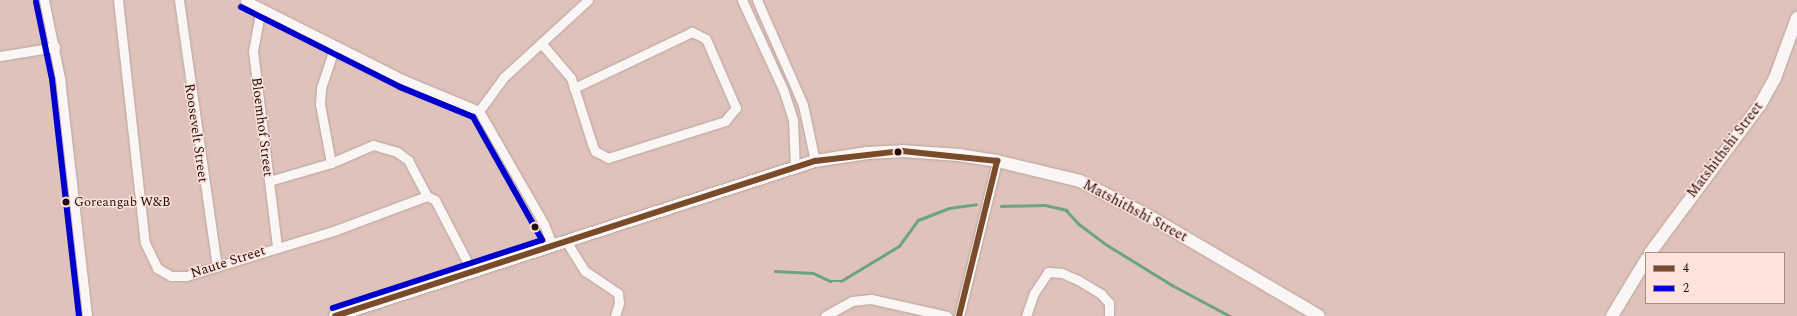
<!DOCTYPE html>
<html>
<head>
<meta charset="utf-8">
<style>
	body { margin:0 }
	#map { position:relative; width:1797px; height:316px; overflow:hidden; background:#dfc3bb; font-family:Spectral,serif }
	div>[style] { position:absolute }
	[style*='--x'] { left:calc(var(--x)*1px); top:calc(var(--y)*1px); width:calc(var(--w)*1px); rotate:calc(var(--a)*1deg) }
	.stream>* { height:2.5px; margin:-1.25px; padding:0 1.25px; transform-origin:1.25px; border-radius:1.25px; background:#6ca480 }
	.roads { filter:drop-shadow(0 0 1px #b9a49e) drop-shadow(0 0 1px #b9a49e) }
	.minor>* { height:9px; margin:-4.5px; padding:0 4.5px; transform-origin:4.5px; border-radius:4.5px; background:#faf6f5 }
	.major>* { height:12px; margin:-6px; padding:0 6px; transform-origin:6px; border-radius:6px; background:#faf6f5 }
	.bus-1>* { height:6px; margin:-3px; padding:0 3px; transform-origin:3px; border-radius:3px; background:#7a4b2a }
	.bus-2>* { height:6px; margin:-3px; padding:0 3px; transform-origin:3px; border-radius:3px; background:#0000cd }
	.dots>* { width:11px; height:11px; translate:-50% -50%; box-sizing:border-box; border:2px solid #fde3db; border-radius:50% }
	span { translate:-50% -50%; white-space:nowrap; text-align:center; line-height:1.15; -webkit-text-stroke:3px #fde3db; paint-order:stroke }
	.bus-label { font-size:13px; color:#200f0a }
	.left { translate:0 -50%; text-align:left }
	.street-label { font-size:14px; color:#200f0a }
	.legend { position:absolute; left:1645px; top:252px; width:140px; height:52px; box-sizing:border-box; background:#fde3db; border:1px solid #a58e87; margin:0; padding:5px 7px; list-style:none; font-size:12px; color:#200f0a }
	.legend li { display:flex; align-items:center; gap:8px; height:20px }
	.legend b { width:20px; border:1px solid #a58e87 }
</style>
</head>
<body>
<div id="map">
	<div class="stream">
		<div style="--x:1001;--y:206;--w:44;--a:-1.3"></div>
		<div style="--x:1045;--y:205;--w:22;--a:13"></div>
		<div style="--x:1066;--y:210;--w:19;--a:47"></div>
		<div style="--x:1079;--y:224;--w:31;--a:37"></div>
		<div style="--x:1104;--y:243;--w:80;--a:31.7"></div>
		<div style="--x:1172;--y:285;--w:66;--a:28.1"></div>
		<div style="--x:775;--y:271;--w:38;--a:3"></div>
		<div style="--x:813;--y:273;--w:19;--a:25"></div>
		<div style="--x:830;--y:281;--w:11;--a:0"></div>
		<div style="--x:841;--y:281;--w:68;--a:-31.1"></div>
		<div style="--x:899;--y:246;--w:32;--a:-54"></div>
		<div style="--x:918;--y:220;--w:33;--a:-21"></div>
		<div style="--x:949;--y:208;--w:27;--a:-8"></div>
	</div>
	<div class="roads">
		<div class="minor">
			<div style="--x:44;--y:0;--w:80;--a:78.4"></div>
			<div style="--x:60;--y:78;--w:240;--a:83.5"></div>
			<div style="--x:118;--y:0;--w:244;--a:83.7"></div>
			<div style="--x:145;--y:243;--w:28;--a:64"></div>
			<div style="--x:157;--y:268;--w:16;--a:30"></div>
			<div style="--x:171;--y:276;--w:15;--a:0"></div>
			<div style="--x:186;--y:276;--w:157;--a:-17"></div>
			<div style="--x:336;--y:230;--w:97;--a:-20.5"></div>
			<div style="--x:427;--y:196;--w:9;--a:27"></div>
			<div style="--x:435;--y:200;--w:80;--a:62.5"></div>
			<div style="--x:179;--y:0;--w:269;--a:81.9"></div>
			<div style="--x:245;--y:0;--w:178;--a:26.7"></div>
			<div style="--x:404;--y:80;--w:81;--a:22.5"></div>
			<div style="--x:479;--y:111;--w:130;--a:60.1"></div>
			<div style="--x:544;--y:224;--w:22;--a:69"></div>
			<div style="--x:742;--y:0;--w:98;--a:65.3"></div>
			<div style="--x:783;--y:89;--w:33;--a:72"></div>
			<div style="--x:793;--y:120;--w:48;--a:87.6"></div>
			<div style="--x:757;--y:0;--w:115;--a:66.3"></div>
			<div style="--x:803;--y:105;--w:57;--a:77.9"></div>
			<div style="--x:261;--y:8;--w:44;--a:100.5"></div>
			<div style="--x:253;--y:51;--w:197;--a:83"></div>
			<div style="--x:541;--y:43;--w:46;--a:49.4"></div>
			<div style="--x:571;--y:78;--w:69;--a:72.3"></div>
			<div style="--x:592;--y:144;--w:8;--a:67"></div>
			<div style="--x:595;--y:151;--w:15;--a:28"></div>
			<div style="--x:608;--y:158;--w:123;--a:-17.5"></div>
			<div style="--x:725;--y:121;--w:17;--a:-50"></div>
			<div style="--x:736;--y:108;--w:75;--a:-113.5"></div>
			<div style="--x:706;--y:39;--w:16;--a:-153"></div>
			<div style="--x:692;--y:32;--w:131;--a:154.6"></div>
			<div style="--x:0;--y:56;--w:56;--a:-9.3"></div>
			<div style="--x:479;--y:111;--w:42;--a:-53.7"></div>
			<div style="--x:504;--y:77;--w:114;--a:-42.5"></div>
			<div style="--x:331;--y:163;--w:60;--a:-100.6"></div>
			<div style="--x:320;--y:104;--w:16;--a:-86"></div>
			<div style="--x:321;--y:88;--w:44;--a:-71.6"></div>
			<div style="--x:269;--y:181;--w:65;--a:-16.2"></div>
			<div style="--x:331;--y:163;--w:46;--a:-23.2"></div>
			<div style="--x:373;--y:145;--w:25;--a:16"></div>
			<div style="--x:397;--y:152;--w:14;--a:36"></div>
			<div style="--x:408;--y:160;--w:41;--a:62.2"></div>
			<div style="--x:566;--y:241;--w:36;--a:58"></div>
			<div style="--x:585;--y:271;--w:40;--a:34"></div>
			<div style="--x:618;--y:293;--w:10;--a:84"></div>
			<div style="--x:619;--y:303;--w:14;--a:107"></div>
			<div style="--x:825;--y:316;--w:31;--a:-29"></div>
			<div style="--x:852;--y:301;--w:19;--a:-6"></div>
			<div style="--x:871;--y:299;--w:78;--a:12.6"></div>
			<div style="--x:959;--y:316;--w:160;--a:-76.2"></div>
			<div style="--x:1026;--y:316;--w:24;--a:-71"></div>
			<div style="--x:1034;--y:293;--w:25;--a:-56"></div>
			<div style="--x:1048;--y:272;--w:14;--a:4"></div>
			<div style="--x:1062;--y:273;--w:17;--a:24"></div>
			<div style="--x:1078;--y:280;--w:27;--a:31"></div>
			<div style="--x:1101;--y:294;--w:12;--a:48"></div>
			<div style="--x:1109;--y:303;--w:13;--a:90"></div>
		</div>
		<div class="major">
			<div style="--x:1650;--y:253;--w:184;--a:-53.4"></div>
			<div style="--x:1760;--y:105;--w:31;--a:-61"></div>
			<div style="--x:1775;--y:78;--w:64;--a:-69.9"></div>
			<div style="--x:335;--y:316;--w:504;--a:-17.9"></div>
			<div style="--x:815;--y:161;--w:53;--a:-8.7"></div>
			<div style="--x:867;--y:153;--w:35;--a:-3"></div>
			<div style="--x:902;--y:151;--w:57;--a:4"></div>
			<div style="--x:959;--y:155;--w:38;--a:9"></div>
			<div style="--x:997;--y:161;--w:85;--a:13.5"></div>
			<div style="--x:1080;--y:181;--w:75;--a:26.9"></div>
			<div style="--x:1147;--y:215;--w:199;--a:30.4"></div>
			<div style="--x:1612;--y:316;--w:66;--a:-58.7"></div>
		</div>
	</div>
	<div class="bus-1">
		<div style="--x:335;--y:316;--w:504;--a:-17.9"></div>
		<div style="--x:815;--y:161;--w:88;--a:-6.6"></div>
		<div style="--x:902;--y:151;--w:96;--a:6"></div>
		<div style="--x:959;--y:316;--w:160;--a:-76.2"></div>
	</div>
	<div class="bus-2">
		<div style="--x:36;--y:2;--w:79;--a:78.3"></div>
		<div style="--x:52;--y:79;--w:239;--a:83.5"></div>
		<div style="--x:241;--y:7;--w:178;--a:26.7"></div>
		<div style="--x:400;--y:87;--w:79;--a:22.3"></div>
		<div style="--x:473;--y:117;--w:141;--a:60.7"></div>
		<div style="--x:542;--y:240;--w:220;--a:162"></div>
	</div>
	<div class="dots">
		<div style="left:898px;top:152px;background:#200f0a"></div>
		<div style="left:66px;top:202px;background:#200f0a"></div>
		<div style="left:535px;top:227px;background:#200f0a"></div>
	</div>
	<div class="bus-label">
		<span class="left" style="left:74px;top:202px">Goreangab W&amp;B</span>
	</div>
	<div class="street-label">
		<span style="left:262px;top:127px;rotate:83deg">Bloemhof Street</span>
		<span style="left:196px;top:133px;rotate:82deg">Roosevelt Street</span>
		<span style="left:1725px;top:150px;rotate:-53deg">Matshithshi Street</span>
		<span style="left:1135px;top:211px;rotate:28deg">Matshithshi Street</span>
		<span style="left:228px;top:262px;rotate:-18deg">Naute Street</span>
	</div>
	<ul class="legend">
	<li><b style="height:5px;background:#7a4b2a"></b>4</li>
	<li><b style="height:5px;background:#0000cd"></b>2</li>
	</ul>
</div>
</body>
</html>
